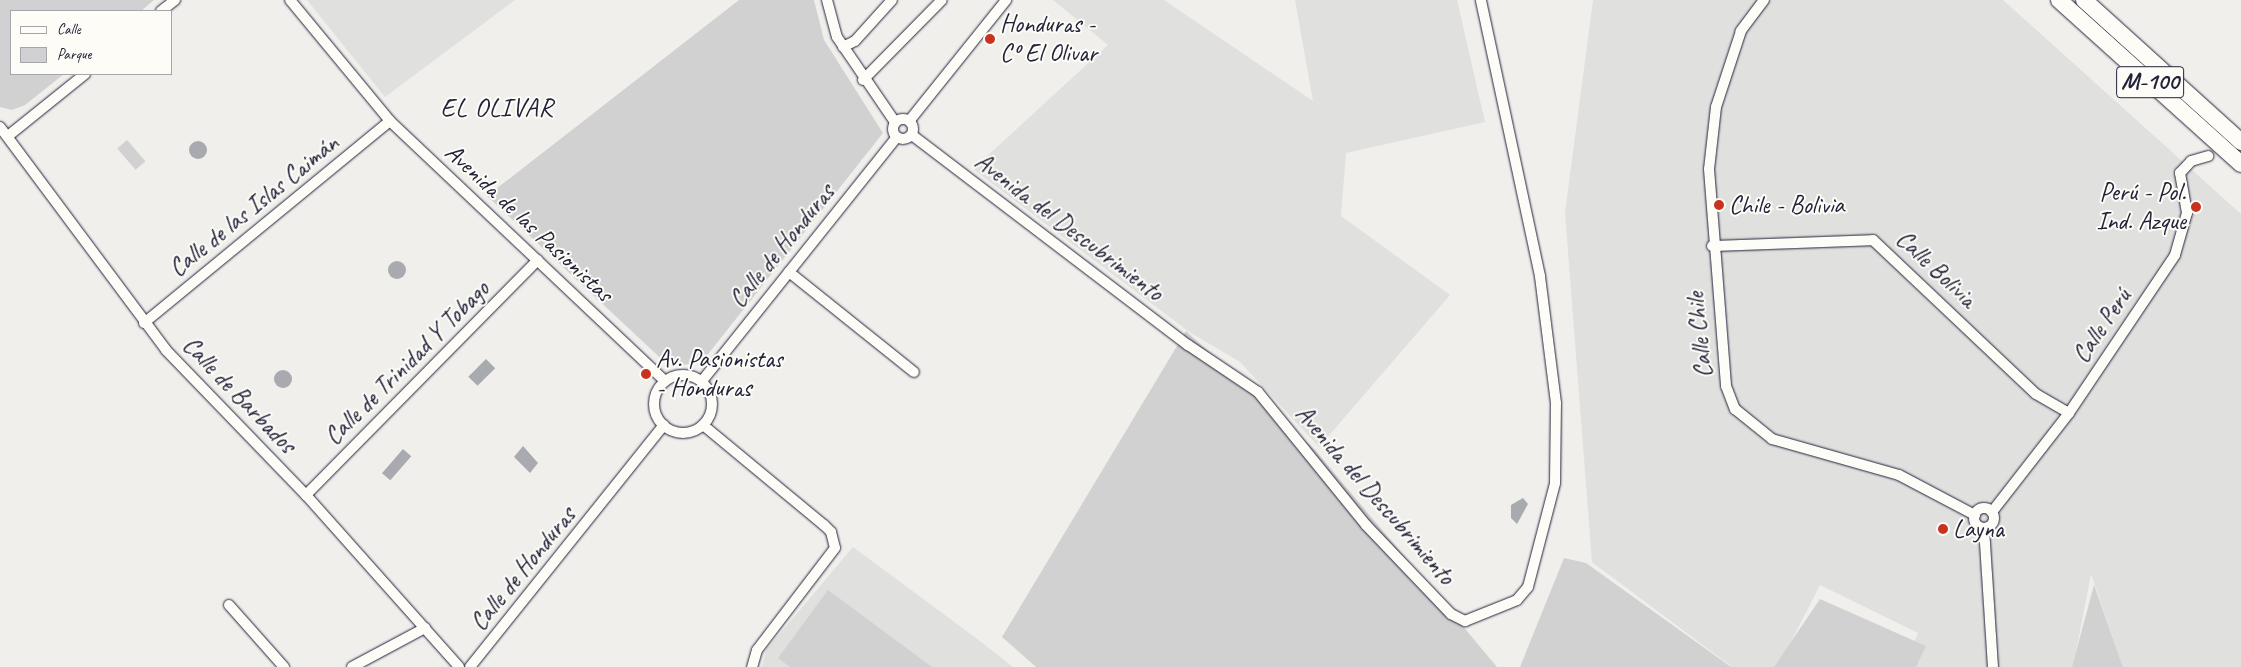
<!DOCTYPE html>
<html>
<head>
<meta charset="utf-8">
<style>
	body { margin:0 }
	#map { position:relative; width:2241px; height:667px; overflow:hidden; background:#f0efec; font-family:Caveat,sans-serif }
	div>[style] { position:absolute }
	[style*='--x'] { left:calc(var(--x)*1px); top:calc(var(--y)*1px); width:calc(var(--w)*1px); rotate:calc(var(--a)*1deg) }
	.built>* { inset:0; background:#e0e0df }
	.green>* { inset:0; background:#d2d1d1; transform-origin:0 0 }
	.water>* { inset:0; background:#a9a9b0; transform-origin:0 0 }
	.round { border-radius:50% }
	.roads { filter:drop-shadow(0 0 1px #22223b) drop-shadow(0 0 1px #22223b) }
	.minor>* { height:10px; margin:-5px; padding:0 5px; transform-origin:5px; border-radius:5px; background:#fdfcf7 }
	.minor>.ring { margin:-5px; padding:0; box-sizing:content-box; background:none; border:10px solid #fdfcf7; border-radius:50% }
	.trunk>* { height:16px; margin:-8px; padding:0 8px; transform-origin:8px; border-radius:8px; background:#fdfcf7 }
	.dots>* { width:14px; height:14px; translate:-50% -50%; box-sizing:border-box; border:2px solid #fdfcf7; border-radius:50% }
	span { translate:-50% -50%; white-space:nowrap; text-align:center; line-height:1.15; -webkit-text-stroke:4px #fdfcf7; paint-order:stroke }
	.shield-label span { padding:1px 4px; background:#fdfcf7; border:1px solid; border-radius:4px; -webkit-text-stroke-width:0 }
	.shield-label { font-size:24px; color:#22223b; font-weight:700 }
	.poi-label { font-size:25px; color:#22223b }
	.left { translate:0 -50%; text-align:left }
	.right { translate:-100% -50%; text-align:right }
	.street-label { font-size:25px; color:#22223b }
	.neighbourhood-label { font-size:26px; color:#22223b; letter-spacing:1px }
	.legend { position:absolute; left:10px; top:10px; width:162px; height:65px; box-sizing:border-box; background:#fdfcf7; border:1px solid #a5a5ac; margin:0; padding:6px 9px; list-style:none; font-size:15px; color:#22223b }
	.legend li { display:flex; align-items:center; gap:10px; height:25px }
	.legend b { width:25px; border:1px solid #a5a5ac }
</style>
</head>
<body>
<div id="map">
	<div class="built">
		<div style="clip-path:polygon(307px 0,515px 0,385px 97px)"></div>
		<div style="clip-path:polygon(1053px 0,1164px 0,1313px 101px,1295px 0,1457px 0,1485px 122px,1346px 153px,1341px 216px,1450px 295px,1319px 447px,1240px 362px,1188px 331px,973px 169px,1108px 45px)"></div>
		<div style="clip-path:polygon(1593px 0,2003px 0,2241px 214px,2241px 667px,2123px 667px,2091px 574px,2073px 667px,1904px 667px,1918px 633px,1820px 585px,1778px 667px,1732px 667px,1592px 562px,1565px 213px)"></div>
		<div style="clip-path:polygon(853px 547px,980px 641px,1013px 667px,762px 667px,766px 650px)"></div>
	</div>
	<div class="green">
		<div style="clip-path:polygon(0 0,154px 0,141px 11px,11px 11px,11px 74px,64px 74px,25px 105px,12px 110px,0 107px)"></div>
		<div style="clip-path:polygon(739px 0,814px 0,824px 40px,883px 133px,701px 363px,669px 366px,487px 196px)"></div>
		<div style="left:127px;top:140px;width:28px;height:13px;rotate:49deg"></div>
		<div style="clip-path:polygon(1186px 331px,1315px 450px,1497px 667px,1036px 667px,1002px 637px)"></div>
		<div style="clip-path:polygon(1564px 558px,1586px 563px,1731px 667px,1520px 667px)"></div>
		<div style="clip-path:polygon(2094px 585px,2123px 667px,2072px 667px)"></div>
		<div style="clip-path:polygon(828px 590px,932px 667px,790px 667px,778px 658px)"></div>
		<div style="clip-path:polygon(1820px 599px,1926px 646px,1916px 667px,1774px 667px)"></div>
	</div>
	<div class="water">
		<div class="round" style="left:189px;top:141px;width:18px;height:18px"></div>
		<div class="round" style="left:388px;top:261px;width:18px;height:18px"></div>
		<div style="left:486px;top:359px;width:13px;height:25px;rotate:45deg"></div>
		<div class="round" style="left:274px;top:370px;width:18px;height:18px"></div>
		<div style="clip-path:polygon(523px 446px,538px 463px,530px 473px,514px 457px)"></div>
		<div style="left:403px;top:449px;width:11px;height:32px;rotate:41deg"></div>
		<div style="clip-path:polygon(1523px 498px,1528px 504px,1517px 524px,1511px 518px,1511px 505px)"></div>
	</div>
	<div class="roads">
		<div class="minor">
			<div style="--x:290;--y:0;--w:157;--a:50.4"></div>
			<div style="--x:390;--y:121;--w:378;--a:43.4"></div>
			<div style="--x:827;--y:0;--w:38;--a:75"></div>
			<div style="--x:837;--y:37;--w:103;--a:55.7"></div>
			<div style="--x:1764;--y:0;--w:39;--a:127"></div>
			<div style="--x:1741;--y:31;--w:80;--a:108.2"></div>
			<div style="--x:1716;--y:107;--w:62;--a:96.4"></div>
			<div style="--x:1709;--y:169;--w:218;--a:85.5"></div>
			<div style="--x:1726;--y:386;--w:25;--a:69"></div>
			<div style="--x:1735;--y:409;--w:48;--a:39"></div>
			<div style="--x:1772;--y:439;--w:132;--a:15.8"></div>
			<div style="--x:1899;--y:475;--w:86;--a:27.8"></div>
			<div style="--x:161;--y:11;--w:18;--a:-38"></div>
			<div style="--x:843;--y:47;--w:13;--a:-27"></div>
			<div style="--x:855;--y:41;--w:55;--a:-47.9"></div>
			<div style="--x:863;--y:80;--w:112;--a:-45.4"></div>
			<div class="ring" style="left:893px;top:119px;width:10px;height:10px"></div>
			<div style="--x:910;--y:120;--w:154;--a:-51.3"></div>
			<div style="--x:0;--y:127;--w:278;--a:53.3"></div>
			<div style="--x:166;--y:350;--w:202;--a:46"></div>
			<div style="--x:306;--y:495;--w:230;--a:48.3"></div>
			<div style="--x:912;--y:135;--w:347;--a:37.3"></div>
			<div style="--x:1188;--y:345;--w:84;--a:33.9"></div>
			<div style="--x:1258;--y:392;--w:171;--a:50.9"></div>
			<div style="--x:1366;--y:525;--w:123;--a:46.3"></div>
			<div style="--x:1451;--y:614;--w:16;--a:27"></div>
			<div style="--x:1465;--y:621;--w:56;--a:-22"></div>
			<div style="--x:1517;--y:600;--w:17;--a:-50"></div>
			<div style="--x:1528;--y:587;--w:107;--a:-75.4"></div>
			<div style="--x:1555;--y:483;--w:80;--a:-89.3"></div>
			<div style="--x:1556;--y:403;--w:128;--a:-97.2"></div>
			<div style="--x:1540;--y:276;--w:282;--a:-102.1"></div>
			<div style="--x:8;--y:136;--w:99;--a:-38.8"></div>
			<div style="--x:1712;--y:246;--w:161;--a:-2.1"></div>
			<div style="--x:1873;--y:240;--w:224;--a:43.4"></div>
			<div style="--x:2036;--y:394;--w:38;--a:30"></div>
			<div style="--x:789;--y:272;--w:160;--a:38.7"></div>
			<div style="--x:144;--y:323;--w:318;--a:-39.4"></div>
			<div class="ring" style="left:654px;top:375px;width:48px;height:48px"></div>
			<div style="--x:702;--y:381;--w:312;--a:-51.4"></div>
			<div style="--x:703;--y:425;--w:157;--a:39.6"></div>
			<div style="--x:824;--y:525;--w:10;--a:45"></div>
			<div style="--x:831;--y:532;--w:16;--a:76"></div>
			<div style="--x:835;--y:548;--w:128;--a:127.4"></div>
			<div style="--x:757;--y:650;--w:18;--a:106"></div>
			<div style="--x:306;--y:495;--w:330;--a:-45.4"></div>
			<div class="ring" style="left:1974px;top:508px;width:10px;height:10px"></div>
			<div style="--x:1992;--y:512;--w:125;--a:-52.1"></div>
			<div style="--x:2069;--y:413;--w:190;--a:-56.1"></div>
			<div style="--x:2175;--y:255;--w:44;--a:-74.1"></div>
			<div style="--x:2187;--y:213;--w:41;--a:-99.9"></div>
			<div style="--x:2180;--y:173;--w:16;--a:-47"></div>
			<div style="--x:2191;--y:161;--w:18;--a:-16"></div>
			<div style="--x:1984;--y:528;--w:139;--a:86.3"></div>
			<div style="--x:229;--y:605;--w:83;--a:48.4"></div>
			<div style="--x:352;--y:667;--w:83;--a:-28.1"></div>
			<div style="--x:470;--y:667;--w:310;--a:-51.3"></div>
		</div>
		<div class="trunk">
			<div style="--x:2059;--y:0;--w:245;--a:42"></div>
			<div style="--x:2084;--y:0;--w:212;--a:42.1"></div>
		</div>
	</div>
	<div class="dots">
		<div style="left:990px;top:39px;background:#c8321e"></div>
		<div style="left:1719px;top:205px;background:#c8321e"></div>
		<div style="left:2196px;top:207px;background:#c8321e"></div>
		<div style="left:646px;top:374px;background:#c8321e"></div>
		<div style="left:1943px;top:529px;background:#c8321e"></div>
	</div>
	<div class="shield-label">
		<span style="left:2150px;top:82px">M-100</span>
	</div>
	<div class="poi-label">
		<span class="left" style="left:1000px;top:39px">Honduras -<br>Cº El Olivar</span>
		<span class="right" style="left:2186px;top:207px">Perú - Pol.<br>Ind. Azque</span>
		<span class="left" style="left:1729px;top:205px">Chile - Bolivia</span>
		<span class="left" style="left:656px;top:374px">Av. Pasionistas<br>- Honduras</span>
		<span class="left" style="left:1953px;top:529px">Layna</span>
	</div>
	<div class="street-label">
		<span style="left:254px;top:206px;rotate:-39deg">Calle de las Islas Caimán</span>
		<span style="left:529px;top:223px;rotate:43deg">Avenida de las Pasionistas</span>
		<span style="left:1069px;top:227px;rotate:37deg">Avenida del Descubrimiento</span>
		<span style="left:782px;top:246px;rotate:-51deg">Calle de Honduras</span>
		<span style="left:1936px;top:269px;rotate:43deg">Calle Bolivia</span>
		<span style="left:2102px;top:326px;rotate:-56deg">Calle Perú</span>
		<span style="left:1700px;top:335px;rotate:-96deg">Calle Chile</span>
		<span style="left:407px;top:363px;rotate:-45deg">Calle de Trinidad Y Tobago</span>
		<span style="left:239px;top:395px;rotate:46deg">Calle de Barbados</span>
		<span style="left:1375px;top:495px;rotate:49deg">Avenida del Descubrimiento</span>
		<span style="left:523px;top:569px;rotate:-51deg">Calle de Honduras</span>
	</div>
	<div class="neighbourhood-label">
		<span style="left:497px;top:108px">EL OLIVAR</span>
	</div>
	<ul class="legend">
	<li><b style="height:6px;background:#fdfcf7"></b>Calle</li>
	<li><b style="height:14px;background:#d2d1d1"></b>Parque</li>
	</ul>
</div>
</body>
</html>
